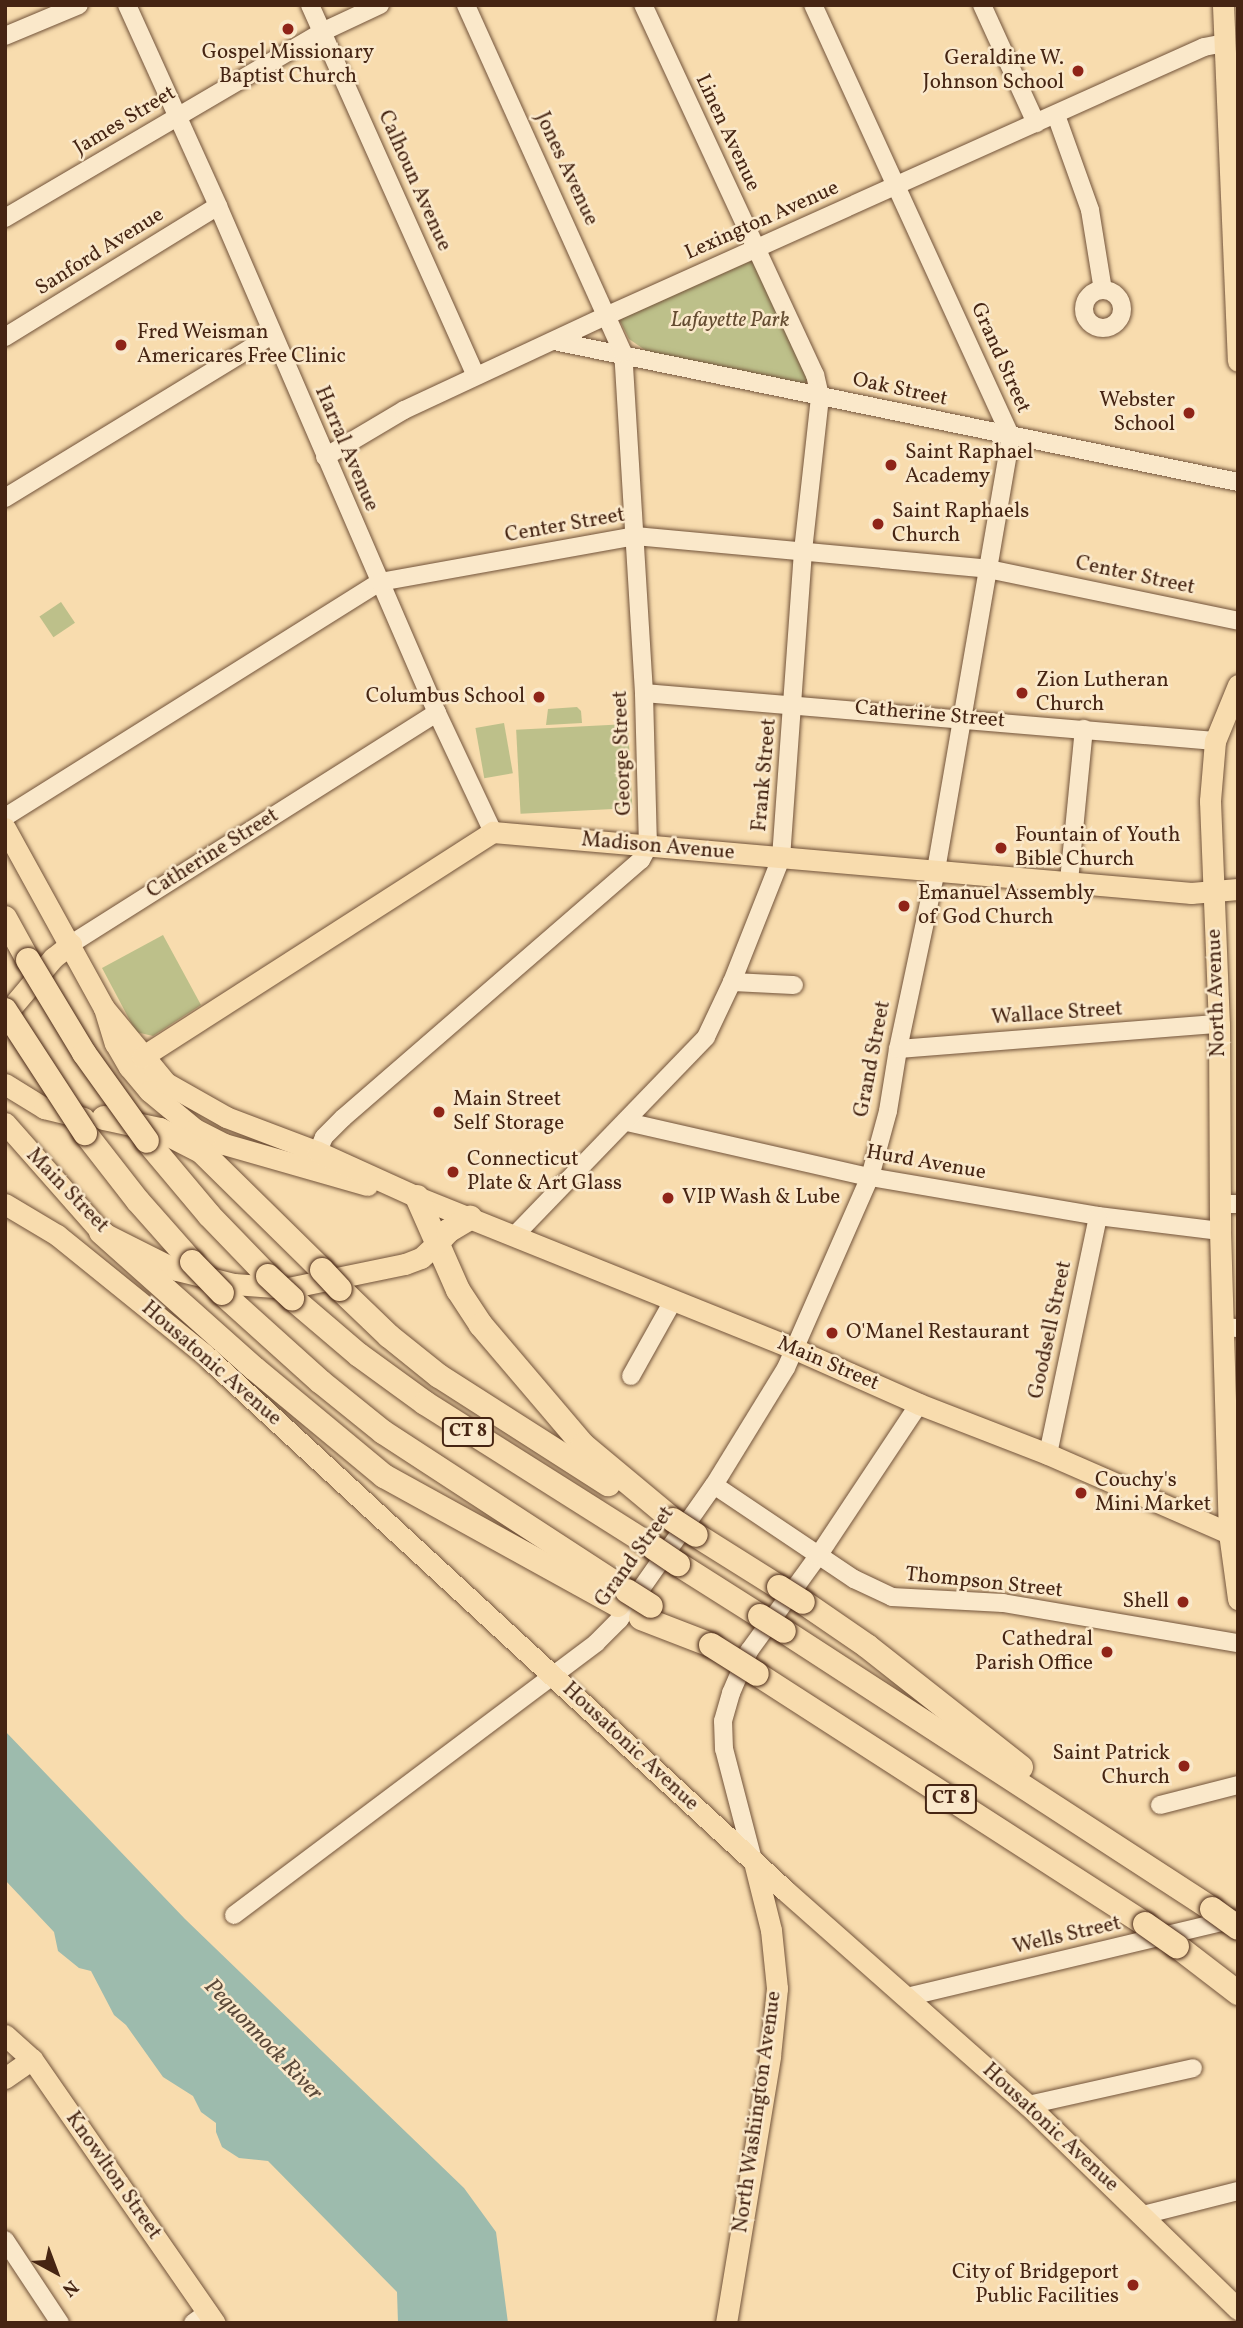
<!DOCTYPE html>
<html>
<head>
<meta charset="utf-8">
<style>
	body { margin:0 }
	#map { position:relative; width:1243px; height:2328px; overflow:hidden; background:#f8dcae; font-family:Vollkorn,serif }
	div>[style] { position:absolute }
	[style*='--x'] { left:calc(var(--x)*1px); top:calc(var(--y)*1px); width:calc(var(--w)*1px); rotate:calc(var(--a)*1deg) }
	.green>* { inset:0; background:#bdc08a; transform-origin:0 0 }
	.water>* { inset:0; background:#9dbbad }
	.roads { filter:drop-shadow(0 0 2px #72533a) drop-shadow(0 0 2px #72533a) }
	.minor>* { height:18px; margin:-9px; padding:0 9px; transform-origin:9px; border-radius:9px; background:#fae8ca }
	.minor>.ring { margin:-9px; padding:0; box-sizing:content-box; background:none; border:18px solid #fae8ca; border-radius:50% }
	.major>* { height:21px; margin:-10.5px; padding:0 10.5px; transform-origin:10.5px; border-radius:10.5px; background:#f8dcae }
	.highway>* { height:24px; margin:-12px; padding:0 12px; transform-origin:12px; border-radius:12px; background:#f8dcae }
	.bridges { filter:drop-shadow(0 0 2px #462513) drop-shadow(0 0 2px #462513) }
	.highway-bridge>* { height:24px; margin:-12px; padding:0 12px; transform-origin:12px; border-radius:12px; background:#f8dcae }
	.dots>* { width:19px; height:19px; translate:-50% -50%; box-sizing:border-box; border:4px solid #fae8ca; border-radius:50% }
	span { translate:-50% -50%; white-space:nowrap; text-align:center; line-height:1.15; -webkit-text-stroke:5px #fae8ca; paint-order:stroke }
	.shield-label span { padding:2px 5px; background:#fae8ca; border:2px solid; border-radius:5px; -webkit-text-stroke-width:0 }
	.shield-label { font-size:19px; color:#462513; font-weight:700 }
	.poi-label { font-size:21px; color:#462513 }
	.right { translate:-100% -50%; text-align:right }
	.left { translate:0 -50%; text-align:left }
	.street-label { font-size:21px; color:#462513 }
	.park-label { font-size:21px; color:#644c31; font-style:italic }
	.water-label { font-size:23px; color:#5c4a3a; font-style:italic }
	.frame { position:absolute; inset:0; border:7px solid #462513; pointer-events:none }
	.north { position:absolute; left:21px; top:2237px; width:70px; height:70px; -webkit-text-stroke:5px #fae8ca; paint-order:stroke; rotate:139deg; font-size:19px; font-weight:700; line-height:28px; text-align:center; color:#462513 }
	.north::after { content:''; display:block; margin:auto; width:24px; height:32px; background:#462513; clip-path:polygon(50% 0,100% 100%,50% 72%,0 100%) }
</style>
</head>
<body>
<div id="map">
	<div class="green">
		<div style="clip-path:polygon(753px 260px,808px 380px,804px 384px,648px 352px,629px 339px,620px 321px,623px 318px)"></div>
		<div style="left:61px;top:602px;width:25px;height:26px;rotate:56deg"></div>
		<div style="clip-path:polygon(577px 707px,581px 711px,582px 723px,546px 725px,548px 709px)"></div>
		<div style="left:504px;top:723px;width:51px;height:29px;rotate:80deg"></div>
		<div style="left:628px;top:724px;width:84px;height:112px;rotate:87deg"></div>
		<div style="clip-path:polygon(163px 935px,201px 1005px,153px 1036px,136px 1032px,102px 968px)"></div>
	</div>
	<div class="water">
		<div style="clip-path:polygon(5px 1731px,185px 1919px,464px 2188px,496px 2232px,508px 2323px,398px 2323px,397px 2292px,268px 2161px,239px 2158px,222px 2147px,216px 2132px,216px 2123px,201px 2112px,193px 2096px,163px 2077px,126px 2025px,114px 2015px,91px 1971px,79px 1968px,58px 1951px,54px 1932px,5px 1880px)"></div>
	</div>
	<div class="roads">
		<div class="minor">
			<div style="--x:127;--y:5;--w:221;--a:65.6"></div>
			<div style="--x:218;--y:206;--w:552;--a:66.64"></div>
			<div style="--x:437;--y:713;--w:132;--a:64.8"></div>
			<div style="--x:310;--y:5;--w:406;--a:65.9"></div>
			<div style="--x:982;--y:5;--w:130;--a:65.4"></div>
			<div style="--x:5;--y:36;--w:80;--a:-22.7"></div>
			<div style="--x:1056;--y:115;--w:101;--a:70.3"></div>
			<div style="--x:1090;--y:210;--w:81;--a:80.8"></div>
			<div style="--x:5;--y:218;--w:368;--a:-30.4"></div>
			<div style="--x:322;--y:32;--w:64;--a:-25"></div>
			<div class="ring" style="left:1084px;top:290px;width:20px;height:20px"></div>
			<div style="--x:5;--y:337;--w:250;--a:-31.6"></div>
			<div style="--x:554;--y:341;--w:698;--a:11.65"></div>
			<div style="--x:325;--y:457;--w:92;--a:-30.7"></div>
			<div style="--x:404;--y:410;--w:225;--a:-25"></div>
			<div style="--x:608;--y:315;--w:653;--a:-24.21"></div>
			<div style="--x:1204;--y:47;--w:21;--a:-11"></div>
			<div style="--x:5;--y:498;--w:313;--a:-31.4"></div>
			<div style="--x:644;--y:693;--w:573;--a:4.81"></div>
			<div style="--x:5;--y:817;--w:443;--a:-32.1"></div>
			<div style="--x:380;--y:582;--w:259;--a:-10.2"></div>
			<div style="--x:635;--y:536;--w:355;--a:5.3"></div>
			<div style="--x:988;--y:569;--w:255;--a:11.7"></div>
			<div style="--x:1069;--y:881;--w:153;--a:-84.4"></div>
			<div style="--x:71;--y:944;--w:433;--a:-32.3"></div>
			<div style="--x:732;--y:982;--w:62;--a:2.8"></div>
			<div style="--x:898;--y:1049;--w:322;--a:-4.5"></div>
			<div style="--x:627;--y:1122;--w:249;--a:12.8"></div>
			<div style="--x:870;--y:1177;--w:231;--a:9.7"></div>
			<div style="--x:1098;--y:1216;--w:123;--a:7"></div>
			<div style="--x:313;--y:1163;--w:28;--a:-67"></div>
			<div style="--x:324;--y:1137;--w:27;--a:-45"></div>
			<div style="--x:343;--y:1118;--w:394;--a:-40.9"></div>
			<div style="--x:641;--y:860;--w:15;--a:-62"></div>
			<div style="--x:648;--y:847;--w:154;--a:-91.5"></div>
			<div style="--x:644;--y:693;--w:341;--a:-93.5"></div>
			<div style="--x:623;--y:353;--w:382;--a:-114.3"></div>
			<div style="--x:1221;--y:1204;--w:17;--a:0"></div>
			<div style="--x:515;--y:1235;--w:275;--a:-46"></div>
			<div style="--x:706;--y:1037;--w:61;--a:-64.7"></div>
			<div style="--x:732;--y:982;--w:133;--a:-68.4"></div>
			<div style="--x:781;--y:858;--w:308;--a:-85.9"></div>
			<div style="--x:803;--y:551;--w:156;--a:-83.7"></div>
			<div style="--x:820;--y:396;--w:22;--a:-103"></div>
			<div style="--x:815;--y:375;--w:408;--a:-114.9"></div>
			<div style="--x:1223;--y:1327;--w:15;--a:4"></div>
			<div style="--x:631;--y:1376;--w:86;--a:-60.8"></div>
			<div style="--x:1048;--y:1454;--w:243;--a:-78.1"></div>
			<div style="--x:714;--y:1485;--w:169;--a:33.9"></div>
			<div style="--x:854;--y:1579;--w:42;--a:25.3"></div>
			<div style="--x:892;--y:1597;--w:111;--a:3.1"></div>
			<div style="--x:1003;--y:1603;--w:238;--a:9.7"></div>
			<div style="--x:1160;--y:1805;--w:81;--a:-14.4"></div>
			<div style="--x:753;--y:1860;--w:115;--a:-104.6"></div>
			<div style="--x:724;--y:1749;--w:28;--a:-92"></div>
			<div style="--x:723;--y:1721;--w:29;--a:-74"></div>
			<div style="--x:731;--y:1693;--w:46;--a:-66.8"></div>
			<div style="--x:749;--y:1651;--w:117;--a:-54"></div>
			<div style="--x:818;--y:1556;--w:182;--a:-56.4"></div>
			<div style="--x:234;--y:1915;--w:453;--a:-36.9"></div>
			<div style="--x:596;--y:1643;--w:33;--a:-45"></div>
			<div style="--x:619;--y:1620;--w:165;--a:-54.9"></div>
			<div style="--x:714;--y:1485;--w:137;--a:-58.4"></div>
			<div style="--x:786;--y:1368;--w:209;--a:-66.3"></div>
			<div style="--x:870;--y:1177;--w:68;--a:-74.7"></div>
			<div style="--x:888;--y:1111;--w:63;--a:-80.8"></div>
			<div style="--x:898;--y:1049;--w:183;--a:-78"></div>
			<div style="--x:936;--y:870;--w:439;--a:-80.2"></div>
			<div style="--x:1011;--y:437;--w:475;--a:-114.6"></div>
			<div style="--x:907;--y:1997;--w:336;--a:-13.4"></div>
			<div style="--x:1028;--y:2105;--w:169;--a:-12.6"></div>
			<div style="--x:1143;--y:2215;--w:98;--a:-14.2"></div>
			<div style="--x:5;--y:2240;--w:100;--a:56.5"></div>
			<div style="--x:193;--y:2323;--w:19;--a:-36"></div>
		</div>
		<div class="major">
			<div style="--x:1223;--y:5;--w:356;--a:87.6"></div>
			<div style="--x:1238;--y:685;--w:61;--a:112.3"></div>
			<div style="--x:1215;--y:741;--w:60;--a:94.8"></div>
			<div style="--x:1210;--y:801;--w:223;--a:87.7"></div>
			<div style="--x:1219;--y:1024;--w:207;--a:89.7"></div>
			<div style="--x:1220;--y:1231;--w:302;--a:88.3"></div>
			<div style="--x:1229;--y:1533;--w:67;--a:82.2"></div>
			<div style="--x:5;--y:828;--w:205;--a:61.2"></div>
			<div style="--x:104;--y:1008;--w:37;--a:73"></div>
			<div style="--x:115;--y:1043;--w:28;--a:60"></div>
			<div style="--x:129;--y:1067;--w:31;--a:50"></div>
			<div style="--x:149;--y:1091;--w:60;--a:39.6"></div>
			<div style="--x:195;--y:1129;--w:33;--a:27"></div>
			<div style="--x:224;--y:1144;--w:149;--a:16"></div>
			<div style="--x:104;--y:1008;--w:97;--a:50.4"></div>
			<div style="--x:166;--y:1083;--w:69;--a:29.5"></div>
			<div style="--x:226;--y:1117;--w:98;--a:20.8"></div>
			<div style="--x:318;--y:1152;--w:109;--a:24.4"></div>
			<div style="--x:417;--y:1197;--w:407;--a:21.9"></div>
			<div style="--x:795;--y:1349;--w:136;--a:23.9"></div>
			<div style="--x:919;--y:1404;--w:138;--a:21.2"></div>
			<div style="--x:1048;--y:1454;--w:207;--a:23.6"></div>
			<div style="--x:5;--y:1015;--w:75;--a:-49.9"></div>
			<div style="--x:53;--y:958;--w:23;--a:-38"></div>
			<div style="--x:142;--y:1057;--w:417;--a:-32.7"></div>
			<div style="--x:493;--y:832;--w:701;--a:4.99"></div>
			<div style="--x:1191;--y:893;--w:47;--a:-4.9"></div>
			<div style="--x:5;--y:1084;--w:46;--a:31.6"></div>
			<div style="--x:44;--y:1108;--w:41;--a:14"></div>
			<div style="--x:5;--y:1123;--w:145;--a:48.6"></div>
			<div style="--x:101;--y:1232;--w:85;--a:26.6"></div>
			<div style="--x:177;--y:1270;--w:59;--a:13.8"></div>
			<div style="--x:234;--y:1284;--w:54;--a:4.2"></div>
			<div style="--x:288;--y:1288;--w:119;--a:-11.6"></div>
			<div style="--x:405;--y:1264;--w:17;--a:-21"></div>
			<div style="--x:421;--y:1258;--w:22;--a:-43"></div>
			<div style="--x:5;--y:1204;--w:61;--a:30.8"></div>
			<div style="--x:57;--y:1235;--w:191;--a:39"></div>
			<div style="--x:205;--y:1355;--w:792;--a:42.7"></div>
			<div style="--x:787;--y:1892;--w:322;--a:41.5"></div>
			<div style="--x:1028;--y:2105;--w:293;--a:44.2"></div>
			<div style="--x:5;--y:2035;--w:36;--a:42"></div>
			<div style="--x:32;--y:2059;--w:321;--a:55.3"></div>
			<div style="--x:5;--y:2078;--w:33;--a:-35"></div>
			<div style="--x:726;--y:2323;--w:271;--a:-80.6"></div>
			<div style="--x:770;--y:2056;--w:68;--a:-84.1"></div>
			<div style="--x:777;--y:1988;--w:58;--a:-95.9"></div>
			<div style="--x:771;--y:1930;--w:70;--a:-104"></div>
		</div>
		<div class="highway">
			<div style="--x:5;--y:918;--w:48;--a:61.3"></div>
			<div style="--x:104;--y:1118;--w:57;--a:12.1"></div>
			<div style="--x:160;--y:1130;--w:46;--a:27.1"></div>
			<div style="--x:201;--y:1151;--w:170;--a:44.5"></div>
			<div style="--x:85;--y:1133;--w:86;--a:52.1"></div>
			<div style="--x:138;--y:1201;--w:81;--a:48.5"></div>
			<div style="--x:147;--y:1141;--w:97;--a:50"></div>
			<div style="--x:209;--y:1215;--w:85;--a:46"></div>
			<div style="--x:417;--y:1197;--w:102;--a:66.2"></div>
			<div style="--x:458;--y:1290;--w:42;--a:56.7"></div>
			<div style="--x:481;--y:1325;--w:157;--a:49.6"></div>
			<div style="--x:583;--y:1445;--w:117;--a:39.8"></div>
			<div style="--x:101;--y:1232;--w:206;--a:41.7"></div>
			<div style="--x:255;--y:1369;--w:168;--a:39.7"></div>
			<div style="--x:384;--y:1476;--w:267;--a:28.9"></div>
			<div style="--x:437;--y:1243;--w:16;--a:-47"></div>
			<div style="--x:448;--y:1231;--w:26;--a:-31"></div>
			<div style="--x:340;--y:1289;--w:68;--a:43.8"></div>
			<div style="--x:389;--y:1336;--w:64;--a:38.7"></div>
			<div style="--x:439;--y:1376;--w:201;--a:32.6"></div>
			<div style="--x:222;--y:1293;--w:133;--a:42"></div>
			<div style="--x:321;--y:1382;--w:80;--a:38.9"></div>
			<div style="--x:383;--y:1432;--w:291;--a:33.1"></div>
			<div style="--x:292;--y:1298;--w:88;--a:40.4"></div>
			<div style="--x:359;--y:1355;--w:82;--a:36"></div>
			<div style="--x:425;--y:1403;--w:271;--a:32.3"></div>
			<div style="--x:696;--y:1535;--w:98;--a:32.1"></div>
			<div style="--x:678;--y:1564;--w:97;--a:32.4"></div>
			<div style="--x:803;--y:1602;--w:78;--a:34.5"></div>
			<div style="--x:867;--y:1646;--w:196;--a:38.2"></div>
			<div style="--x:641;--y:1618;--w:75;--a:21.1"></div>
			<div style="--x:784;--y:1631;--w:510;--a:33.01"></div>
			<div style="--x:757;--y:1674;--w:462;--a:32.8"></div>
			<div style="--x:1177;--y:1946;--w:77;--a:37.6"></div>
		</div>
	</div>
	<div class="bridges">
		<div class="highway-bridge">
			<div style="--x:28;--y:960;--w:109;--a:58.9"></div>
			<div style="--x:84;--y:1053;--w:108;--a:54.4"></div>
			<div style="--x:5;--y:1010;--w:147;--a:57"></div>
			<div style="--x:192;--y:1262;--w:43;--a:45.9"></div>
			<div style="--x:322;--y:1270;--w:26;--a:47"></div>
			<div style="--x:268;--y:1276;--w:33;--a:43"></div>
			<div style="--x:673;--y:1520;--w:27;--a:33"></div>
			<div style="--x:654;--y:1548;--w:29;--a:34"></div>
			<div style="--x:779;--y:1587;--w:28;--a:32"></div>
			<div style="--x:627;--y:1591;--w:28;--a:32"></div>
			<div style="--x:760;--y:1616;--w:28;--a:32"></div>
			<div style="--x:711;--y:1645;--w:54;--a:32.2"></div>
			<div style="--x:1212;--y:1909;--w:32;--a:36"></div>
			<div style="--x:1145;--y:1924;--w:39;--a:35"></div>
		</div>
	</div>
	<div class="dots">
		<div style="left:288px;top:29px;background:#8f2418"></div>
		<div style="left:1078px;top:71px;background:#8f2418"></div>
		<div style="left:121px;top:345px;background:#8f2418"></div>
		<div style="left:1189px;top:413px;background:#8f2418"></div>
		<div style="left:891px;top:465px;background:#8f2418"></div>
		<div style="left:878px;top:524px;background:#8f2418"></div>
		<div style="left:1022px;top:693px;background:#8f2418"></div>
		<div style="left:539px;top:697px;background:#8f2418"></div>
		<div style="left:1001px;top:848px;background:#8f2418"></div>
		<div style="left:904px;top:906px;background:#8f2418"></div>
		<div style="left:439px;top:1112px;background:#8f2418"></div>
		<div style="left:453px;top:1172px;background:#8f2418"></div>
		<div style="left:668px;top:1198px;background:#8f2418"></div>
		<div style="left:832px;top:1333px;background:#8f2418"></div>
		<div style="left:1081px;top:1493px;background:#8f2418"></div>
		<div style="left:1183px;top:1602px;background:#8f2418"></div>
		<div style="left:1107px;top:1652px;background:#8f2418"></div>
		<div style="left:1184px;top:1766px;background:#8f2418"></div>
		<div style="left:1133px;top:2285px;background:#8f2418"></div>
	</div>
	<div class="shield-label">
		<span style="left:468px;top:1432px">CT 8</span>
		<span style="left:951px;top:1799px">CT 8</span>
	</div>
	<div class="poi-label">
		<span style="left:288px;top:65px">Gospel Missionary<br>Baptist Church</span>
		<span class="right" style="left:1064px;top:71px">Geraldine W.<br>Johnson School</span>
		<span class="left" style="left:137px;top:345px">Fred Weisman<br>Americares Free Clinic</span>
		<span class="right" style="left:1175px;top:413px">Webster<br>School</span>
		<span class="left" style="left:905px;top:465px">Saint Raphael<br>Academy</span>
		<span class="left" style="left:892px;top:524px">Saint Raphaels<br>Church</span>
		<span class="left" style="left:1036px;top:693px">Zion Lutheran<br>Church</span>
		<span class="right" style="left:525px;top:697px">Columbus School</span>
		<span class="left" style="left:1015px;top:848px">Fountain of Youth<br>Bible Church</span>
		<span class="left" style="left:918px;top:906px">Emanuel Assembly<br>of God Church</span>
		<span class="left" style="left:453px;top:1112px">Main Street<br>Self Storage</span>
		<span class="left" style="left:467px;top:1172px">Connecticut<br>Plate &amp; Art Glass</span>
		<span class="left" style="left:682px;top:1198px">VIP Wash &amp; Lube</span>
		<span class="left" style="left:846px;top:1333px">O'Manel Restaurant</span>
		<span class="left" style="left:1095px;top:1493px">Couchy's<br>Mini Market</span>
		<span class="right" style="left:1169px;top:1602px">Shell</span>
		<span class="right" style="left:1093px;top:1652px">Cathedral<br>Parish Office</span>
		<span class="right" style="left:1170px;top:1766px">Saint Patrick<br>Church</span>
		<span class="right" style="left:1119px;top:2285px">City of Bridgeport<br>Public Facilities</span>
	</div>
	<div class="street-label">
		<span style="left:125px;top:121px;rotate:-31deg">James Street</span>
		<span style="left:727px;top:133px;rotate:65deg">Linen Avenue</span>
		<span style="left:566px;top:169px;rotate:65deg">Jones Avenue</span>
		<span style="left:414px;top:181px;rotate:66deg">Calhoun Avenue</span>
		<span style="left:762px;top:221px;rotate:-24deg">Lexington Avenue</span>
		<span style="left:100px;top:252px;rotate:-32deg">Sanford Avenue</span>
		<span style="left:1000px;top:358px;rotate:66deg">Grand Street</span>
		<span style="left:900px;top:390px;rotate:12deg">Oak Street</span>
		<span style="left:346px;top:449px;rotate:67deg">Harral Avenue</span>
		<span style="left:565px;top:526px;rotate:-10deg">Center Street</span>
		<span style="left:1135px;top:576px;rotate:12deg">Center Street</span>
		<span style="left:930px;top:715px;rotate:5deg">Catherine Street</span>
		<span style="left:623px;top:753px;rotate:-92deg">George Street</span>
		<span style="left:765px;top:775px;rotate:-85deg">Frank Street</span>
		<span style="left:658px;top:847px;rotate:5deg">Madison Avenue</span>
		<span style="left:213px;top:854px;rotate:-32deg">Catherine Street</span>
		<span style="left:1217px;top:993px;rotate:-92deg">North Avenue</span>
		<span style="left:1057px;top:1014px;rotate:-4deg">Wallace Street</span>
		<span style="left:873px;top:1059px;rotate:-79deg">Grand Street</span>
		<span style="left:926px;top:1163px;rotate:10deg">Hurd Avenue</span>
		<span style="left:67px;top:1191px;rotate:46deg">Main Street</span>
		<span style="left:1051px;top:1330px;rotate:-78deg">Goodsell Street</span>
		<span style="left:211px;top:1364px;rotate:41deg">Housatonic Avenue</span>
		<span style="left:828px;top:1364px;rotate:23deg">Main Street</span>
		<span style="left:635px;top:1557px;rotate:-54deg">Grand Street</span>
		<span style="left:984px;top:1583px;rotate:6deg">Thompson Street</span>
		<span style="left:630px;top:1747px;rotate:43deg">Housatonic Avenue</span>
		<span style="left:1067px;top:1936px;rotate:-13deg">Wells Street</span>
		<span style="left:758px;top:2112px;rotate:-82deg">North Washington Avenue</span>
		<span style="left:1050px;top:2128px;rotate:43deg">Housatonic Avenue</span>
		<span style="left:113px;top:2176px;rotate:55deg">Knowlton Street</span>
	</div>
	<div class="park-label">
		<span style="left:730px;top:321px">Lafayette Park</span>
	</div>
	<div class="water-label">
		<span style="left:263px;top:2040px;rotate:46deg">Pequonnock River</span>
	</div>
	<div class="frame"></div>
	<div class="north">N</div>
</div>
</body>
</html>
